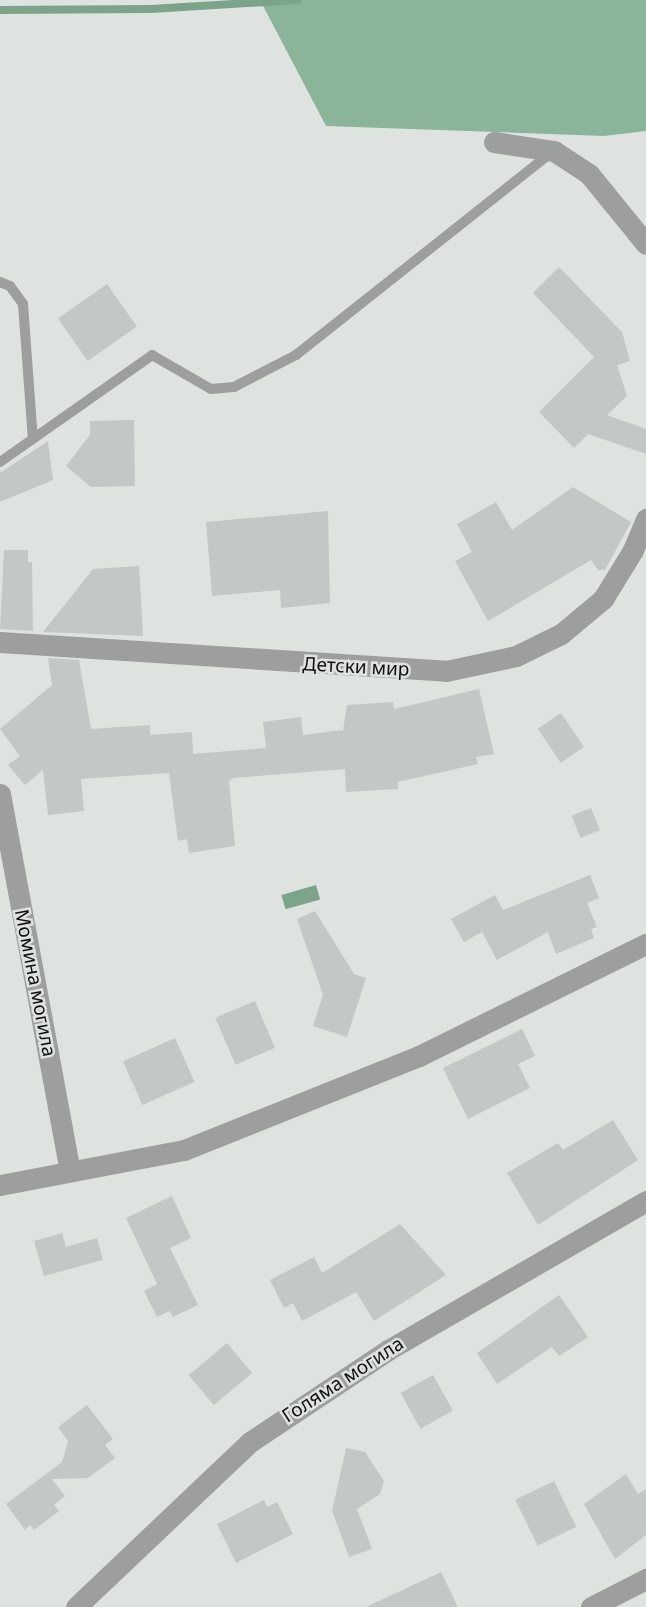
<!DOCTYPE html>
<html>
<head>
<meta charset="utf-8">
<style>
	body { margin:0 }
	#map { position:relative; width:646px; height:1607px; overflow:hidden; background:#dfe3e0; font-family:"Noto Sans",sans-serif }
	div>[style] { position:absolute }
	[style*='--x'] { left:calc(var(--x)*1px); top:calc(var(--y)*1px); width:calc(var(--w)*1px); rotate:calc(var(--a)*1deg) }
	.forest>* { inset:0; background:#8ab59a }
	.water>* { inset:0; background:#7ba48a; transform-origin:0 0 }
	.stream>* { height:8px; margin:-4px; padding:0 4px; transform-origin:4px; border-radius:4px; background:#7ba48a }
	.building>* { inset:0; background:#c3c7c5; transform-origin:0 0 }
	.lane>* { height:10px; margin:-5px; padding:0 5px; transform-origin:5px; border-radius:5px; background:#9d9f9e }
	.street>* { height:21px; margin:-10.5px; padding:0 10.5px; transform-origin:10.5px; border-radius:10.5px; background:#9d9f9e }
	span { translate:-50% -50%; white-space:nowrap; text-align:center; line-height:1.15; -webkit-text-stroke:5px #dfe3e0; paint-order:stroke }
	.street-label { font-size:19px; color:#101211 }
</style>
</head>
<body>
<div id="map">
	<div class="forest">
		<div style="clip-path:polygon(260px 0,646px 0,646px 131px,604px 136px,326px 126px)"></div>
	</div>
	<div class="water">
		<div style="left:316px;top:885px;width:15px;height:36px;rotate:74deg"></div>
	</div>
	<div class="stream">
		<div style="--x:0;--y:10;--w:151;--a:-0.4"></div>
		<div style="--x:151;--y:9;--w:147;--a:-3.5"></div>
	</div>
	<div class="building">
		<div style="clip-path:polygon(559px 267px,622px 332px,630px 361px,617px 365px,627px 396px,607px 415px,646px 429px,646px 454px,588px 434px,574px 448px,539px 412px,594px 357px,533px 293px)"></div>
		<div style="left:107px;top:284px;width:52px;height:60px;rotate:55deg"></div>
		<div style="clip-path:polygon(134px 420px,135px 486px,91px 487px,66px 466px,90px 435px,90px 421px)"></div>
		<div style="clip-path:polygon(48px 441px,53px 480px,0 502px,0 473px)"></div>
		<div style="clip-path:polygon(573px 487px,631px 522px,605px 570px,598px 570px,591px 560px,488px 621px,455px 561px,472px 552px,457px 524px,496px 502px,512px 530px)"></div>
		<div style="clip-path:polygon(328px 511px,330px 603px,281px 608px,280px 590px,212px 596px,206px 522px)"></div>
		<div style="clip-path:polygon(4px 550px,28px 550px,28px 562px,32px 562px,33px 631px,0 629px)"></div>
		<div style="clip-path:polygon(139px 566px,143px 636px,43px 632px,93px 569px)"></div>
		<div style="clip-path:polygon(48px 658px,79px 660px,91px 729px,150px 725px,150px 735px,192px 732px,193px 754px,266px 748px,263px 722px,301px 717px,303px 735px,343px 730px,347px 705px,393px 702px,394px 709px,479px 689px,494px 754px,476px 757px,478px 764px,398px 782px,398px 789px,346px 792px,345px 769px,233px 778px,229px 781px,235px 846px,189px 853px,187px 839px,178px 841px,169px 773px,81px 779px,84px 811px,48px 815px,43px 770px,25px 785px,8px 765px,20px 756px,0 729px,52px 685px)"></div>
		<div style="left:561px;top:713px;width:41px;height:28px;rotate:56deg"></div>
		<div style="left:591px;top:808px;width:24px;height:21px;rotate:68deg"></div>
		<div style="clip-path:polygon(590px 875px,599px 898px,587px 903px,597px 927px,591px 929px,594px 938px,556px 954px,548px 932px,497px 960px,482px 932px,464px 942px,451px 919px,495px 895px,503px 910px)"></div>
		<div style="clip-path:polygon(315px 911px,354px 974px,366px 978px,347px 1037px,313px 1026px,323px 995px,297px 919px)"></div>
		<div style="left:255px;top:1001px;width:51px;height:43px;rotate:67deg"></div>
		<div style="clip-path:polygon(522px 1029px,535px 1056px,518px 1064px,530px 1088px,468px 1119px,443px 1068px)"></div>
		<div style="left:175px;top:1038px;width:48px;height:57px;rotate:66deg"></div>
		<div style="clip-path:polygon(613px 1120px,638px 1160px,538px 1225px,507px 1173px,558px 1143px,563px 1150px)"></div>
		<div style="clip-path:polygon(172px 1196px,191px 1238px,170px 1248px,198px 1305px,173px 1317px,170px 1311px,157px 1317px,144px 1291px,157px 1284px,126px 1218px)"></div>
		<div style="clip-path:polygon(400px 1224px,446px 1275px,374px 1321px,356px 1292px,302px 1321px,293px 1303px,284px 1308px,270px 1280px,314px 1257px,322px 1273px)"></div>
		<div style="clip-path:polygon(62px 1233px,66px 1247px,97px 1238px,103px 1260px,44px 1276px,34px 1241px)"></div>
		<div style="clip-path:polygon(559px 1295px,588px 1337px,559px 1356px,552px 1347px,497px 1384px,477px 1353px)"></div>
		<div style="left:227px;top:1343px;width:39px;height:50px;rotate:50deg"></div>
		<div style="left:433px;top:1375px;width:41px;height:37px;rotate:61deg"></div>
		<div style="clip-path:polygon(87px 1405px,113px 1439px,105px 1445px,115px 1458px,88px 1478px,52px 1479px,65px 1496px,54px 1505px,59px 1511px,34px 1530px,30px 1525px,25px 1530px,6px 1504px,62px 1462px,68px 1441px,58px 1427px)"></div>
		<div style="clip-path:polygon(346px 1448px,365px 1452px,384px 1481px,380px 1494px,357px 1509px,372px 1549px,349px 1557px,332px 1511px)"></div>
		<div style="clip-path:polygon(626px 1474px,638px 1494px,646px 1489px,646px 1535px,615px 1559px,584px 1504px)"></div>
		<div style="left:554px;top:1481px;width:51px;height:43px;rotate:64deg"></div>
		<div style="clip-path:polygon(264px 1500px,267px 1507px,277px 1502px,293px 1534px,236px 1563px,217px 1524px)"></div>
		<div style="clip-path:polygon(441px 1572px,458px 1607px,366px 1607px)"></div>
	</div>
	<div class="lane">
		<div style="--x:0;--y:282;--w:11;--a:22"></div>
		<div style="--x:10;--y:286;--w:22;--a:54"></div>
		<div style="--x:23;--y:304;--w:135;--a:85.8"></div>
		<div style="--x:0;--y:462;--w:186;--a:-35.1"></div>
		<div style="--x:152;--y:355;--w:68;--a:30"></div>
		<div style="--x:211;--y:389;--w:23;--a:-5"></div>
		<div style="--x:234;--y:387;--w:70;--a:-27.3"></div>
		<div style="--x:296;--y:355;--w:327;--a:-38.4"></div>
	</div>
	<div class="street">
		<div style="--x:494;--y:142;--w:61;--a:8.5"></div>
		<div style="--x:554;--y:151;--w:42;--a:33.3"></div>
		<div style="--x:589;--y:174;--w:90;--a:50.8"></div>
		<div style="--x:0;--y:642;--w:447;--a:3.7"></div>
		<div style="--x:446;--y:671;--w:72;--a:-12.1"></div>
		<div style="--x:516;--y:656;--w:50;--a:-26.1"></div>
		<div style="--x:561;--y:634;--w:55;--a:-39.8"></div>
		<div style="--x:603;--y:599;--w:57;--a:-58.5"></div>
		<div style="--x:633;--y:550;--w:34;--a:-67"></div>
		<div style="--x:0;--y:794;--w:383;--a:79.5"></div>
		<div style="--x:0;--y:1185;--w:187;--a:-10.8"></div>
		<div style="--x:184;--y:1150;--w:253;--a:-21.8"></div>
		<div style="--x:419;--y:1056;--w:253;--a:-26.3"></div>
		<div style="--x:76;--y:1607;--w:240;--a:-43.5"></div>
		<div style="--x:250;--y:1442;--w:166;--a:-33.7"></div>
		<div style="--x:388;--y:1350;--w:298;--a:-30"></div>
		<div style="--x:591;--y:1607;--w:62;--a:-27"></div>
	</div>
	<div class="street-label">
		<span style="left:356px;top:667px;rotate:3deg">Детски мир</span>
		<span style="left:35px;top:983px;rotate:79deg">Момина могила</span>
		<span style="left:343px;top:1380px;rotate:-33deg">Голяма могила</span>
	</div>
</div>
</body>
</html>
